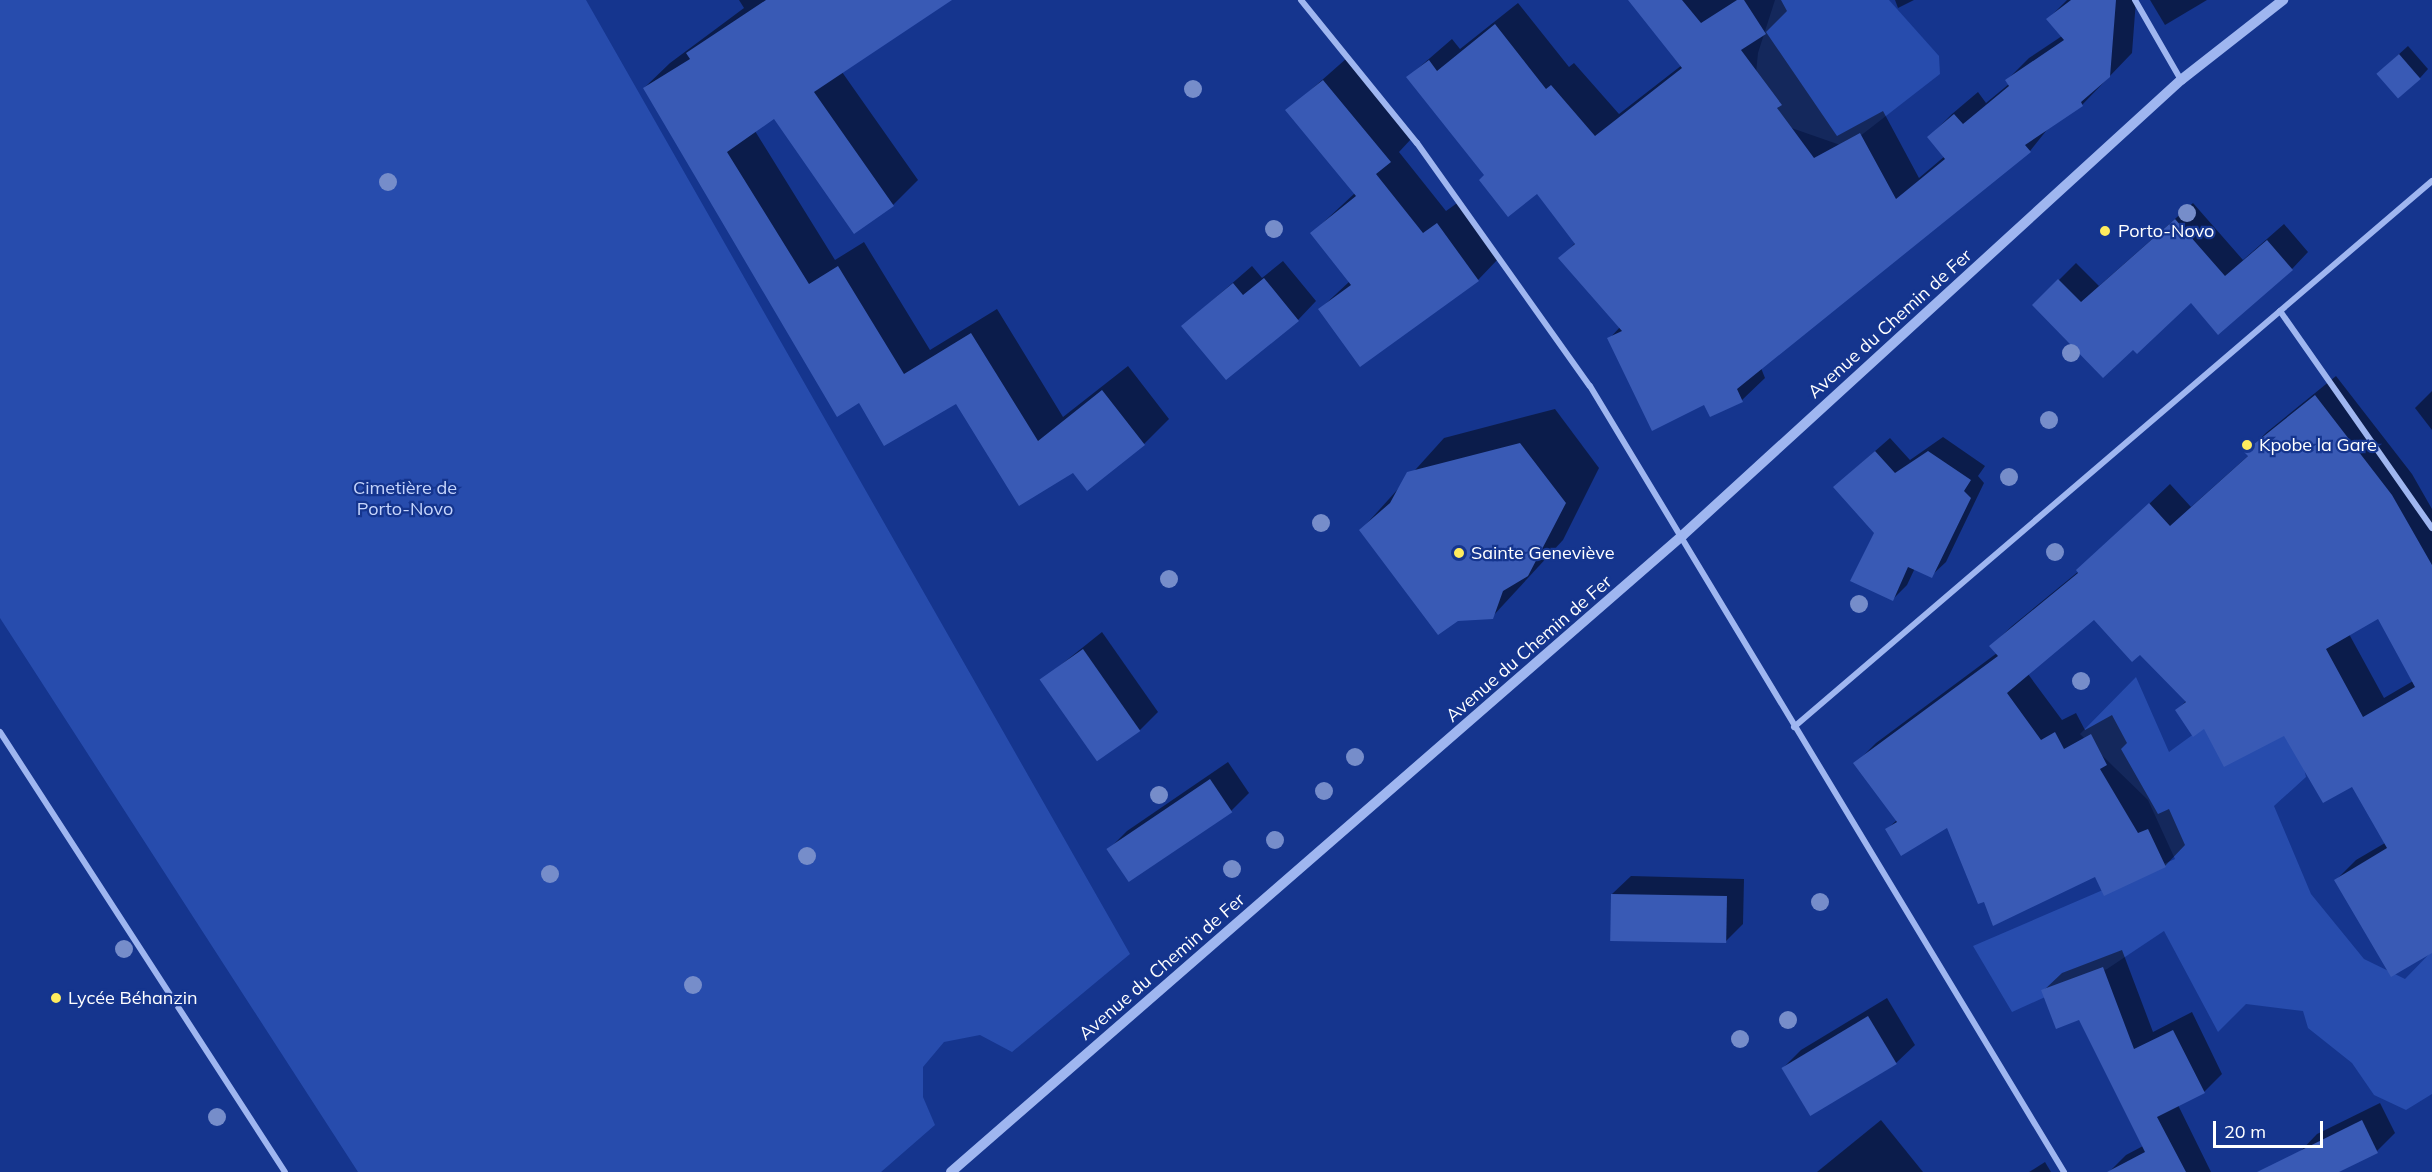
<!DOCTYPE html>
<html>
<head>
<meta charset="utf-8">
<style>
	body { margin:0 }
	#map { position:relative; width:2432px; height:1172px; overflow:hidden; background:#15358e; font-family:Mulish,sans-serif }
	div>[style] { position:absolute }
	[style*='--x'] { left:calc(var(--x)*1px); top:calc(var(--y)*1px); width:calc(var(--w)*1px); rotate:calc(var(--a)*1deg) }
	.green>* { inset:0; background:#274cad }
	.shadow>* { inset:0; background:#0007 }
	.building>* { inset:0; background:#395ab5; transform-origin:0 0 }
	.minor>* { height:6px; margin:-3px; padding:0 3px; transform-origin:3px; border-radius:3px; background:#9fb6f0 }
	.tertiary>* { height:10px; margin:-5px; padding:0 5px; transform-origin:5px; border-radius:5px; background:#9fb6f0 }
	.trees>* { width:18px; height:18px; margin:-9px; border-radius:50%; background:#768dca }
	.dots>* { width:16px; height:16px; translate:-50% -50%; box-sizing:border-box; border:3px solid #15358e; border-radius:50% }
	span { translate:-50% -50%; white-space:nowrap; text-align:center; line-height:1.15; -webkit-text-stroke:4.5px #15358e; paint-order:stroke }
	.poi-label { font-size:18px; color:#fff }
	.left { translate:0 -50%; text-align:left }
	.street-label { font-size:18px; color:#fff }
	.park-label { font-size:18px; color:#c6d5fc }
	.scale { position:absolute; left:2213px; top:1121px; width:110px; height:27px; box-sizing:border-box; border:3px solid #fff; border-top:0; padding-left:8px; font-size:18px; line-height:21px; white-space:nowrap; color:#fff; -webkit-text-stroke:4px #15358e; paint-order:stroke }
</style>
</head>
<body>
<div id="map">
	<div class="green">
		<div style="clip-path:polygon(0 0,586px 0,1130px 954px,1012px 1052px,980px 1035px,944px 1042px,923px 1067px,923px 1097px,935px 1125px,881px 1172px,358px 1172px,0 618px)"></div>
		<div style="clip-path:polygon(1775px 0,1889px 0,1939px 56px,1940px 74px,1846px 147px,1752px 114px,1758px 53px)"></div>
		<div style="clip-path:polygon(2136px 677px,2169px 752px,2268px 680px,2293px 720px,2306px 777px,2274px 806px,2311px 894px,2364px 959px,2405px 979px,2432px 951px,2432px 1094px,2406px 1110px,2374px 1095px,2352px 1063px,2308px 1028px,2303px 1011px,2246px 1004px,2218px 1032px,2164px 931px,2107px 969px,2012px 1012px,1973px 946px,2175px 859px,2148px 800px,2080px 734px)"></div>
	</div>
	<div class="shadow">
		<div style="clip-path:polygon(739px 0,949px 0,842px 72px,918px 180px,893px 205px,775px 117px,755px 131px,835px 260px,864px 242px,930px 350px,997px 309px,1063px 417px,1128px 366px,1169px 419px,1144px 444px,1087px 489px,1073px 471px,957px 402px,860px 401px,644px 88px,670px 63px,744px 8px)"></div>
		<div style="clip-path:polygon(1630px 0,1781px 0,1787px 11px,1766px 32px,1837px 136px,1883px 111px,1919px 178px,1945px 156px,1929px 137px,1952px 114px,1978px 92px,1986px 103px,2009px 84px,2007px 80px,2029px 58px,2062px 36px,2048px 19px,2067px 0,2136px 0,2132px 53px,2082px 105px,2050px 126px,2030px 151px,1761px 368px,1765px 378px,1742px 400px,1705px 403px,1609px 339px,1620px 327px,1561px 258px,1576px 242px,1537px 192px,1486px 175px,1408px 77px,1452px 39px,1460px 49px,1518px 3px,1569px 67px,1574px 63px,1619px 114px,1682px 65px)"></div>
		<div style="clip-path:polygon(1895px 0,1914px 0,1898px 8px)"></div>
		<div style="clip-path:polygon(2150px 0,2207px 0,2165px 25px)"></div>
		<div style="clip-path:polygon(2408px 46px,2428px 69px,2420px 78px,2387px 65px)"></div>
		<div style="clip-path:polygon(1347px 58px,1412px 138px,1399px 152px,1446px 211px,1460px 201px,1500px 257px,1478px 280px,1320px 309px,1350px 281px,1312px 233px,1355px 193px,1287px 111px)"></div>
		<div style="clip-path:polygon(2193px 203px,2243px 260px,2284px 224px,2308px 252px,2292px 269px,2191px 301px,2133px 348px,2034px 305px,2076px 263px,2099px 286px)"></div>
		<div style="clip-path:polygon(1283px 261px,1316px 301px,1298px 320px,1183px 326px,1252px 266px,1262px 278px)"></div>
		<div style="clip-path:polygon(evenodd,2336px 376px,2412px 474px,2432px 509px,2432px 951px,2336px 880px,2356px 860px,2385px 843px,2353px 785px,2284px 734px,2205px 727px,2177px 710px,2186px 701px,2140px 653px,2094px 618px,2028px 674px,2062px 720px,2076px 713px,2085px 730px,2112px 715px,2127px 743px,2121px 749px,2158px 814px,2169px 809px,2185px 845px,2165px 866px,2096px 875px,1985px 900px,1948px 826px,1887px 829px,1897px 820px,1855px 764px,1876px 743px,1997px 653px,1991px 646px,2012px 626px,2079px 571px,2170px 484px,2191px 507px,2249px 455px,2246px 452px,2267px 432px,2336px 376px,2378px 617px,2413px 681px,2384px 698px,2349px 634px,2378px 617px)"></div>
		<div style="clip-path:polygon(2432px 391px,2432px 430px,2415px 408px)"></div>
		<div style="clip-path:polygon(1555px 409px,1599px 468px,1563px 540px,1492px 617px,1361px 530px,1444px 438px)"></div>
		<div style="clip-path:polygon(1943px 437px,1985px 466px,1978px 476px,1984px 483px,1946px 562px,1931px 576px,1915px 568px,1907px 585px,1893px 599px,1875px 533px,1850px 473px,1890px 438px,1910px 460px)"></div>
		<div style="clip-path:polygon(1102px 632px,1158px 712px,1140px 730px,1042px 680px)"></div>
		<div style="clip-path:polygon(1228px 762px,1249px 793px,1231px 811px,1109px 849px,1127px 831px)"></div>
		<div style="clip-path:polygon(1631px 876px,1744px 879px,1743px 924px,1724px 943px,1612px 894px)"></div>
		<div style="clip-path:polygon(2122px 950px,2153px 1032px,2192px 1012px,2222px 1074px,2204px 1092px,2178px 1105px,2211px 1172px,2109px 1172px,2126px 1155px,2143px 1146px,2079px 1018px,2043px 991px,2062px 973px)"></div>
		<div style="clip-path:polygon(1887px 998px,1915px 1045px,1896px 1063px,1783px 1068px,1801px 1050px)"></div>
		<div style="clip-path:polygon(2380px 1103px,2395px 1133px,2377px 1151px,2336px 1172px,2308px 1172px,2299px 1153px,2317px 1134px)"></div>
		<div style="clip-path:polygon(1881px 1120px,1923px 1172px,1817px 1172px)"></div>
		<div style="clip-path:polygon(2045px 1162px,2051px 1172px,2029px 1172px)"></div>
	</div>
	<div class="building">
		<div style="clip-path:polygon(766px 0,952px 0,814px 92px,894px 206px,854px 234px,774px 119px,727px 152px,809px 284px,838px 266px,904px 374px,971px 333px,1038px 441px,1102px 390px,1145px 445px,1087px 491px,1073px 473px,1019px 506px,956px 404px,884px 446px,859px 403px,837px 417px,643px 88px,690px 59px,686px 53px)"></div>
		<div style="clip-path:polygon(1628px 0,1682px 0,1701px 23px,1737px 0,1744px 0,1766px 34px,1741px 50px,1782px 105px,1777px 108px,1814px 158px,1860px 133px,1896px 199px,1945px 159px,1927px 137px,1954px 114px,1963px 124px,2009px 86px,2005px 80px,2064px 40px,2046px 19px,2071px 0,2116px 0,2110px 77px,2081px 102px,2083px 106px,2025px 145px,2031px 152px,1737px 389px,1743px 402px,1710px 417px,1704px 405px,1652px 431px,1607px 338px,1622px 331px,1558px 258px,1575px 244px,1537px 194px,1508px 217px,1479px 180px,1484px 175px,1406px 77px,1429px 60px,1437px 71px,1495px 24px,1546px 89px,1551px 85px,1595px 136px,1682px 68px)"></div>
		<div style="left:2399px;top:54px;width:33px;height:30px;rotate:49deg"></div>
		<div style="clip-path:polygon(1323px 80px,1391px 162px,1376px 174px,1423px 233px,1437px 223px,1479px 281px,1360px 367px,1318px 309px,1351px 285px,1310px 233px,1356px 196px,1285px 110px)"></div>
		<div style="clip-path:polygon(2175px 219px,2225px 276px,2267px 240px,2293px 270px,2218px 335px,2191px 303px,2137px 354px,2133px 350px,2103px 378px,2032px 305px,2058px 279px,2081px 302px)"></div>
		<div style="clip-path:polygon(1264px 278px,1299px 321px,1226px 380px,1181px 326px,1233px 283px,1243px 295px)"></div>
		<div style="clip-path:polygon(evenodd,2315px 395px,2392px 495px,2432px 565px,2432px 953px,2391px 977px,2334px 880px,2387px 848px,2352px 787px,2323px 803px,2284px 736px,2224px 767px,2204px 729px,2193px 737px,2175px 710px,2186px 702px,2140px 655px,2132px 662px,2094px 620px,2007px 693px,2041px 740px,2055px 732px,2064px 749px,2091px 734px,2107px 765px,2100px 769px,2138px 833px,2148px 829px,2166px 867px,2104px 896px,2095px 877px,1993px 926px,1984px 902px,1978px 904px,1947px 828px,1901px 856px,1885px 829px,1897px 822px,1853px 763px,1998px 656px,1989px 646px,2078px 573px,2076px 570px,2149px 503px,2170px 526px,2248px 456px,2244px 452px,2315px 395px,2378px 619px,2415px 687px,2363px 717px,2326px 649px,2378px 619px)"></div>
		<div style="clip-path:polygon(1520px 443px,1566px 503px,1528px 576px,1503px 591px,1493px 619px,1458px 621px,1438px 635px,1359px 530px,1390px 503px,1407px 472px)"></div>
		<div style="clip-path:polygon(1875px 451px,1895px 473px,1928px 451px,1971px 480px,1964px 491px,1971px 498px,1932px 578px,1908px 567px,1893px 601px,1850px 581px,1874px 533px,1833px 487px)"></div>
		<div style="left:1083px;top:649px;width:100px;height:53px;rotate:55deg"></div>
		<div style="left:1210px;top:779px;width:40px;height:125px;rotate:56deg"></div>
		<div style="left:1611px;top:894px;width:116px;height:47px;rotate:1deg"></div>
		<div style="clip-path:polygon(2103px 967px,2134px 1049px,2173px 1030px,2205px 1093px,2157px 1117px,2186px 1172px,2107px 1172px,2145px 1152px,2079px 1020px,2056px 1029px,2041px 990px)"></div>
		<div style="left:1868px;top:1016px;width:56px;height:101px;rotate:59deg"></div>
		<div style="clip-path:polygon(2362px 1120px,2378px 1153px,2339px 1172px,2257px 1172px)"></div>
	</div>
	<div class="minor">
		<div style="--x:1301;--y:0;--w:184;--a:51"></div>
		<div style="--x:1417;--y:143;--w:298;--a:54.6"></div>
		<div style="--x:1590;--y:386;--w:918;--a:58.91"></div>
		<div style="--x:2135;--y:0;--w:92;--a:60.1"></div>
		<div style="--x:2280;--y:311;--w:265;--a:55"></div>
		<div style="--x:1794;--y:727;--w:840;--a:-40.56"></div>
		<div style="--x:0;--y:732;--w:524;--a:57.07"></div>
	</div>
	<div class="tertiary">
		<div style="--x:951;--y:1172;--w:970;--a:-41.03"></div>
		<div style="--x:1683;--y:535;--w:675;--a:-42.42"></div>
		<div style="--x:2181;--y:80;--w:130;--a:-38.1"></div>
	</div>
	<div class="trees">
		<div style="left:1193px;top:89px"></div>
		<div style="left:388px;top:182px"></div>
		<div style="left:2187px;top:213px"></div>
		<div style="left:1274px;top:229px"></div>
		<div style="left:2071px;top:353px"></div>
		<div style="left:2049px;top:420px"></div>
		<div style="left:2009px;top:477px"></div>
		<div style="left:1321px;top:523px"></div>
		<div style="left:2055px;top:552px"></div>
		<div style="left:1169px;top:579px"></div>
		<div style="left:1859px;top:604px"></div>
		<div style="left:2081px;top:681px"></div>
		<div style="left:1355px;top:757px"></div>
		<div style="left:1324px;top:791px"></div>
		<div style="left:1159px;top:795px"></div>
		<div style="left:1275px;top:840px"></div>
		<div style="left:807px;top:856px"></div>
		<div style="left:1232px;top:869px"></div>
		<div style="left:550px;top:874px"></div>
		<div style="left:1820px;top:902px"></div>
		<div style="left:124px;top:949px"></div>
		<div style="left:693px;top:985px"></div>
		<div style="left:1788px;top:1020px"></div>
		<div style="left:1740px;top:1039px"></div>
		<div style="left:217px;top:1117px"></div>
	</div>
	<div class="dots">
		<div style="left:2105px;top:231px;background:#ffec5e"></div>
		<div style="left:2247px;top:445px;background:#ffec5e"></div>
		<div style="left:1459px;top:553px;background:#ffec5e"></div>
		<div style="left:56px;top:998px;background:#ffec5e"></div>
	</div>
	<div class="poi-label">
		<span class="left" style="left:2118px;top:231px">Porto-Novo</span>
		<span class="left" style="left:2259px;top:445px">Kpobe la Gare</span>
		<span class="left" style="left:1471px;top:553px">Sainte Geneviève</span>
		<span class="left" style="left:68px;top:998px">Lycée Béhanzin</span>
	</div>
	<div class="street-label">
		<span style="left:1890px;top:324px;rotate:-42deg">Avenue du Chemin de Fer</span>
		<span style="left:1529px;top:649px;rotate:-41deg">Avenue du Chemin de Fer</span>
		<span style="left:1162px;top:967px;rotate:-41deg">Avenue du Chemin de Fer</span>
	</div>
	<div class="park-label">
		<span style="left:405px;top:499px">Cimetière de<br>Porto-Novo</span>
	</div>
	<div class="scale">20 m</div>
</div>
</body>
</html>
